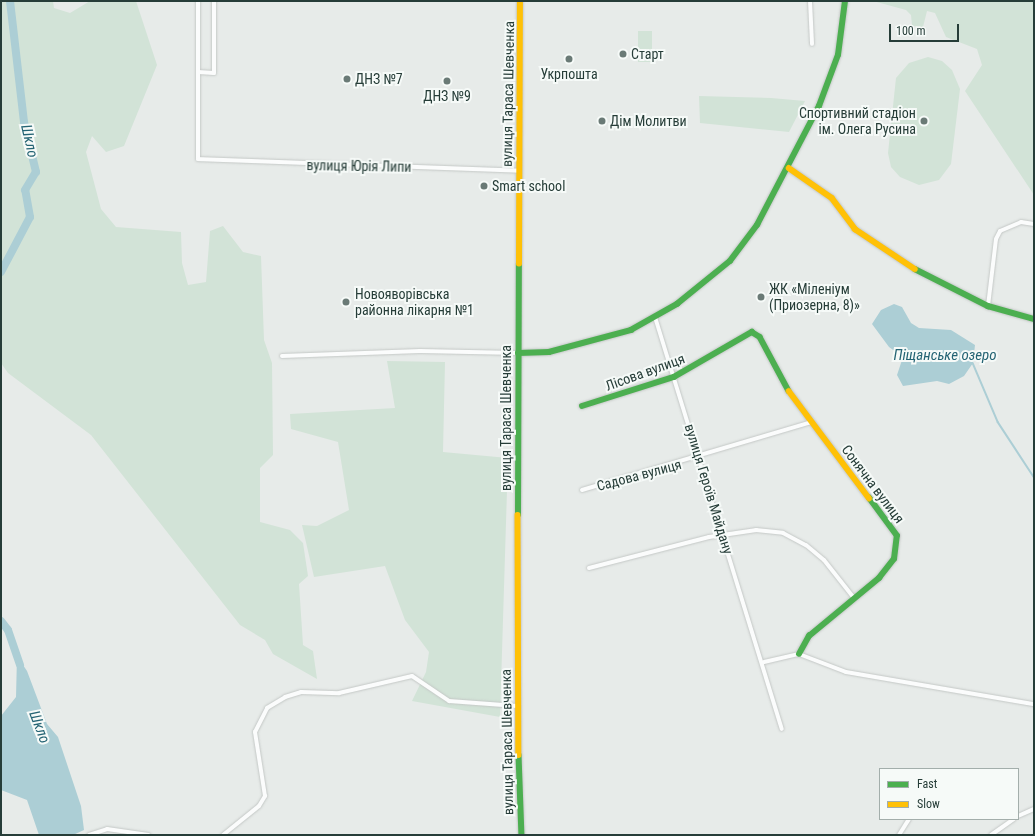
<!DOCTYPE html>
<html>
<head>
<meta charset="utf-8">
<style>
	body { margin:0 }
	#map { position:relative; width:1035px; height:836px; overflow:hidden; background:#e7ebe9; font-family:"Roboto Condensed",sans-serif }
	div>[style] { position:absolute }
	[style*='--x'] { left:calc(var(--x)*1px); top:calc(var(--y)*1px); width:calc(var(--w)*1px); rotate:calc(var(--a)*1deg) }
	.green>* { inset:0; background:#d2e3d7; transform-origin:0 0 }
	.water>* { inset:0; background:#acced5 }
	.stream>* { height:1.5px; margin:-0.75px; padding:0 0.75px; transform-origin:0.75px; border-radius:0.75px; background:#acced5 }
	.river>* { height:8px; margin:-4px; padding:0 4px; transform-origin:4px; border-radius:4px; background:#acced5 }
	.roads { filter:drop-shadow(0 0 1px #c4c8c6) drop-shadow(0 0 1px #c4c8c6) }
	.street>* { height:4px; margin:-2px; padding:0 2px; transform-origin:2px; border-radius:2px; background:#fbfcfc }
	.fast>* { height:5.5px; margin:-2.75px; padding:0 2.75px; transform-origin:2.75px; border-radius:2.75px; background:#4caf50 }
	.slow>* { height:5.5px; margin:-2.75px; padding:0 2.75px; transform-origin:2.75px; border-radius:2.75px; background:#ffc107 }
	.dots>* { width:11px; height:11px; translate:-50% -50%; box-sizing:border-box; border:2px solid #f6faf8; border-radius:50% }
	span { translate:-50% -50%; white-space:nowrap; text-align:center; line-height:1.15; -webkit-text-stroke:4px #f6faf8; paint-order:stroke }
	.poi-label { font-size:14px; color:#263d38 }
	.left { translate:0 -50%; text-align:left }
	.right { translate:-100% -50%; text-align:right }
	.street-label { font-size:14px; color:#263d38 }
	.water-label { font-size:15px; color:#256474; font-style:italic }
	.frame { position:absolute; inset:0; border:2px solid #263d38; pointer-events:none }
	.legend { position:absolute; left:879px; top:768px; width:140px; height:52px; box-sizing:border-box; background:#f6faf8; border:1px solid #a3aeab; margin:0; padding:5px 7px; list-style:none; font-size:12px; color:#263d38 }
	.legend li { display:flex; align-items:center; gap:8px; height:20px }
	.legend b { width:20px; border:1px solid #a3aeab }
	.scale { position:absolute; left:889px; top:24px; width:70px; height:18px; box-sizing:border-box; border:2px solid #263d38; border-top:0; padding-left:5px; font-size:12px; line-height:14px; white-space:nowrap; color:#263d38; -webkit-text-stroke:3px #f6faf8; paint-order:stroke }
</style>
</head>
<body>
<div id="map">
	<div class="green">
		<div style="clip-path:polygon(1px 1px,53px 1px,54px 8px,70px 13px,90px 1px,136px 1px,157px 65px,124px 146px,106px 152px,92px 136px,86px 152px,101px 209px,116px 227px,181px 232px,182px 263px,188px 285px,206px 282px,210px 231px,223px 226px,243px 252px,261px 256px,264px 340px,272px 363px,273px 455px,260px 468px,260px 522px,290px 530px,303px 543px,308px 576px,299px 584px,303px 645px,313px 651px,317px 679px,273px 654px,265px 640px,240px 625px,91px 435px,8px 373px,1px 363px)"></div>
		<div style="clip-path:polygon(873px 1px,1034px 1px,1034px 195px,965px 91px,982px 65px,977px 49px,946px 37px,935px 13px,927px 11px,923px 27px,912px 26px,911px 15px,906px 10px)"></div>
		<div style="left:638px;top:31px;width:14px;height:31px"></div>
		<div style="clip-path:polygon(928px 57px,942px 61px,952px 70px,960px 89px,951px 164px,939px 180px,919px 185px,900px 177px,891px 167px,888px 153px,896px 78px,909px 63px)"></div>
		<div style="clip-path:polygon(699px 96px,771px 98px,805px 101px,789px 132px,700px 123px)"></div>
		<div style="clip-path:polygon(387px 361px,445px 362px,443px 452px,508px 458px,500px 717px,412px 701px,426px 672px,429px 652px,405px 620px,385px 566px,314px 577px,302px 525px,317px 526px,349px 510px,338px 442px,291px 429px,290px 414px,395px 408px)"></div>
	</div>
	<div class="water">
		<div style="clip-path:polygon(894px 304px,902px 307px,911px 323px,919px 328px,951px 330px,975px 345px,973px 363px,964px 376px,949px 384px,937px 381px,903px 386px,897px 375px,903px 357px,889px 347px,872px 324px,881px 310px)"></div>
		<div style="clip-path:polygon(17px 656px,27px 671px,47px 724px,58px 737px,81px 806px,84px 830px,73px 835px,39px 835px,27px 800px,1px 790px,1px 716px,16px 697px)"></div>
	</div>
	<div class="stream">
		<div style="--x:973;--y:363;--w:64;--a:67"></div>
		<div style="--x:998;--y:422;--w:66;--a:56.8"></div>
	</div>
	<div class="river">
		<div style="--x:1;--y:272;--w:62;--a:-62.2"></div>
		<div style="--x:30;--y:217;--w:27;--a:-100"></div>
		<div style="--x:25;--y:190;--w:21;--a:-59"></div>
		<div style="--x:36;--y:172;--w:51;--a:-103.5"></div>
		<div style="--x:24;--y:122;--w:122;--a:-96.6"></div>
		<div style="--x:1;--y:621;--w:11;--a:52"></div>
		<div style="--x:8;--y:630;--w:37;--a:71"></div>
	</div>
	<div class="roads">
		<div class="street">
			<div style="--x:198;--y:1;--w:158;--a:90"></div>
			<div style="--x:198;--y:159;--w:321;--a:2.1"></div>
			<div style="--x:810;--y:1;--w:43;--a:87.3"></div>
			<div style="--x:198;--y:72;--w:16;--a:4"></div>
			<div style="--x:214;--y:73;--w:72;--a:-90"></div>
			<div style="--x:988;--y:306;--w:67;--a:-83.2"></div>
			<div style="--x:996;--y:239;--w:9;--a:-63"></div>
			<div style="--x:1000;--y:231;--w:23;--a:-23"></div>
			<div style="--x:1021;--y:222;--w:13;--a:9"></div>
			<div style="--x:655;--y:317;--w:431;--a:72.9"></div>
			<div style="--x:282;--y:356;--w:138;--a:-2.1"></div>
			<div style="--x:420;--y:351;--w:98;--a:1.2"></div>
			<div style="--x:582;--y:490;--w:239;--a:-16.5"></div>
			<div style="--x:589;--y:568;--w:124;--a:-14.5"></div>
			<div style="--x:709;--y:537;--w:48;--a:-8.5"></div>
			<div style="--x:756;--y:530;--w:27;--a:6"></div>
			<div style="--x:783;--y:533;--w:26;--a:28"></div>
			<div style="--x:806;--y:545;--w:23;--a:40"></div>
			<div style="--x:824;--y:560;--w:48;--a:51.7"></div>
			<div style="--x:764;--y:662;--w:36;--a:-13"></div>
			<div style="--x:799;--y:654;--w:50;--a:21"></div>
			<div style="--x:846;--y:672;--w:191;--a:9.7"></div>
			<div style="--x:1018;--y:816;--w:17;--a:-24"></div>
			<div style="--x:89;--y:835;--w:19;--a:-18"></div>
			<div style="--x:107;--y:829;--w:42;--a:8.1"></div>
			<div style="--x:223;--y:835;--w:46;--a:-38.9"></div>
			<div style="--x:259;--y:806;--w:12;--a:-59"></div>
			<div style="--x:265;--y:796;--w:65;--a:-98.9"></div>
			<div style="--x:255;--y:732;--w:27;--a:-63"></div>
			<div style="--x:267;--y:708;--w:21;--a:-31"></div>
			<div style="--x:285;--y:697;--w:17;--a:-17"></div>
			<div style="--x:301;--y:692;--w:38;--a:2"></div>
			<div style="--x:339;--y:693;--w:75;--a:-13.1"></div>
			<div style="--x:412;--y:676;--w:45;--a:34"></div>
			<div style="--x:449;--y:701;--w:68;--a:4.2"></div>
			<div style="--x:899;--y:835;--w:19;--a:-58"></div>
			<div style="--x:991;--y:835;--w:28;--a:-35"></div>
		</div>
		<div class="fast">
			<div style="--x:915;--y:269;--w:82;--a:26.9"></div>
			<div style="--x:988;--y:306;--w:48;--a:15.8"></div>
			<div style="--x:518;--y:353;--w:31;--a:-2"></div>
			<div style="--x:549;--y:352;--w:85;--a:-15"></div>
			<div style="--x:631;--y:330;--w:53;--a:-29.5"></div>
			<div style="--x:677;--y:304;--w:68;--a:-39.1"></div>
			<div style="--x:730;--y:261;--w:45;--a:-53.1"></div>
			<div style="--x:757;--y:225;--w:134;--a:-62.5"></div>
			<div style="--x:819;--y:106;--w:54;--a:-69.6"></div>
			<div style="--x:838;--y:55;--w:54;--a:-82.6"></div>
			<div style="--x:582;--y:406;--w:96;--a:-17.5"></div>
			<div style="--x:674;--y:377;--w:90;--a:-30"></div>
			<div style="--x:752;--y:332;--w:9;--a:32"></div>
			<div style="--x:760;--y:337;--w:61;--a:61.8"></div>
			<div style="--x:518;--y:515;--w:251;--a:-89.8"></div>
			<div style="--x:799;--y:654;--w:21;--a:-61"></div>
			<div style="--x:809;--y:636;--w:91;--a:-39.6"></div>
			<div style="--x:879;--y:578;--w:24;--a:-52"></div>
			<div style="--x:894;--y:559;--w:23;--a:-83"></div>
			<div style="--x:897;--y:536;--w:47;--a:-126.4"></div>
			<div style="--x:519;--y:755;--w:80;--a:87.9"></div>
		</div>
		<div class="slow">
			<div style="--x:789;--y:168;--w:52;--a:34.9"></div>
			<div style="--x:832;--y:198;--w:39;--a:53"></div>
			<div style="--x:855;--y:229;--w:72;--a:33.7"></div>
			<div style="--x:519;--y:264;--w:263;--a:-89.8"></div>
			<div style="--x:789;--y:391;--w:134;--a:53.2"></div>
			<div style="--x:518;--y:515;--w:240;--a:89.8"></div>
		</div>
	</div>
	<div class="dots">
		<div style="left:623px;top:54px;background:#6a7a76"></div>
		<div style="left:569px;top:59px;background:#6a7a76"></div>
		<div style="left:347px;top:79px;background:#6a7a76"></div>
		<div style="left:447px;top:81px;background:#6a7a76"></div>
		<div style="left:602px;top:121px;background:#6a7a76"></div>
		<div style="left:924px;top:121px;background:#6a7a76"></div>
		<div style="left:484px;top:186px;background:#6a7a76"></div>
		<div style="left:761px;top:297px;background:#6a7a76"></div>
		<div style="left:346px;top:302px;background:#6a7a76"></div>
	</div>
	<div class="poi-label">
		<span class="left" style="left:631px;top:54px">Старт</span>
		<span style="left:569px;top:74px">Укрпошта</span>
		<span class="left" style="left:355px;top:79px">ДНЗ №7</span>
		<span style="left:447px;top:96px">ДНЗ №9</span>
		<span class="right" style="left:916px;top:121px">Спортивний стадіон<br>ім. Олега Русина</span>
		<span class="left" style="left:610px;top:121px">Дім Молитви</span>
		<span class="left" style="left:492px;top:186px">Smart school</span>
		<span class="left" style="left:769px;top:297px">ЖК «Міленіум<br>(Приозерна, 8)»</span>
		<span class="left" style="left:355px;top:302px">Новояворівська<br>районна лікарня №1</span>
	</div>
	<div class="street-label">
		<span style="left:508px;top:94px;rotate:-89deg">вулиця Тараса Шевченка</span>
		<span style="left:359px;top:166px;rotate:1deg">вулиця Юрія Липи</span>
		<span style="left:645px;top:372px;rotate:-20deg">Лісова вулиця</span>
		<span style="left:506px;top:418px;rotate:-90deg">вулиця Тараса Шевченка</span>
		<span style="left:639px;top:475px;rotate:-15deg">Садова вулиця</span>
		<span style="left:873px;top:484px;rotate:53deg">Сонячна вулиця</span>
		<span style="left:709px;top:489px;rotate:73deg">вулиця Героїв Майдану</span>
		<span style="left:507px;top:742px;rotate:-91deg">вулиця Тараса Шевченка</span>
	</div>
	<div class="water-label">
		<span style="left:29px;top:141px;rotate:77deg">Шкло</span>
		<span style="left:945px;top:356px">Піщанське озеро</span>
		<span style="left:39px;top:727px;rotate:69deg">Шкло</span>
	</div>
	<div class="frame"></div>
	<ul class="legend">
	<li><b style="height:5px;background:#4caf50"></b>Fast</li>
	<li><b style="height:5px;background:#ffc107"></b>Slow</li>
	</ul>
	<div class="scale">100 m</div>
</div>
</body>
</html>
